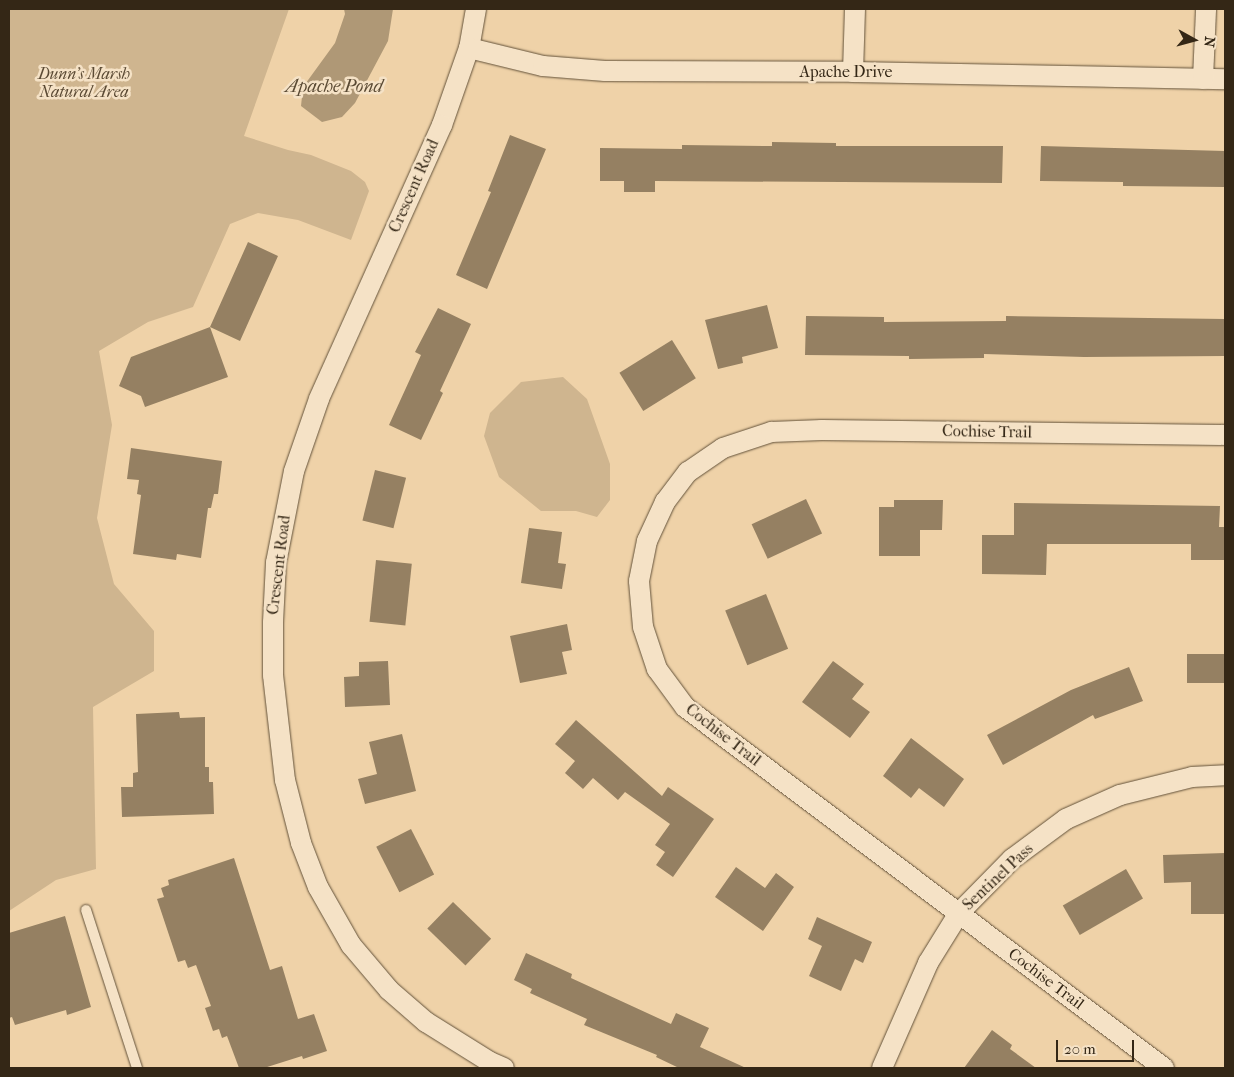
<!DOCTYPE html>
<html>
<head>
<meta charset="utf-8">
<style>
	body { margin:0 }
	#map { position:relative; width:1234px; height:1077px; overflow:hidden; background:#efd2a8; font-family:"IM FELL French Canon",serif }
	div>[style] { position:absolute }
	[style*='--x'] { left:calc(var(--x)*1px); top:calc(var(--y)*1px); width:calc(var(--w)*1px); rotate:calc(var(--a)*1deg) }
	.green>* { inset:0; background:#cfb58f }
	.water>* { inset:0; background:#af9876 }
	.building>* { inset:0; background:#958062; transform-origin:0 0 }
	.roads { filter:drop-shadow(0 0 1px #63523a) drop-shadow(0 0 1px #63523a) }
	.service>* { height:10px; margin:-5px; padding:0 5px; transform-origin:5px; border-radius:5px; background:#f5e2c6 }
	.minor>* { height:20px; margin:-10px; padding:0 10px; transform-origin:10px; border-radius:10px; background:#f5e2c6 }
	span { translate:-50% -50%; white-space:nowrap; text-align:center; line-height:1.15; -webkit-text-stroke:5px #f5e2c6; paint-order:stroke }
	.street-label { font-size:16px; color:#342716 }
	.park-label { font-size:16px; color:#5b4a34; font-style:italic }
	.water-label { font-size:18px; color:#594933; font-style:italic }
	.frame { position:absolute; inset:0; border:10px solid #342716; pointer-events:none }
	.north { position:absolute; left:1169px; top:15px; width:50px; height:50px; -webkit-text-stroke:4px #f5e2c6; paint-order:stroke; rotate:97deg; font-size:14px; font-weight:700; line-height:20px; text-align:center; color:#342716 }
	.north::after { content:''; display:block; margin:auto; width:18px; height:22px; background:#342716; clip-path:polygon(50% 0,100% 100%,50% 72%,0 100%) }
	.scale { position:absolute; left:1056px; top:1040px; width:78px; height:22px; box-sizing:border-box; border:2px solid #342716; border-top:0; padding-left:6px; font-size:15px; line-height:18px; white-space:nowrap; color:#342716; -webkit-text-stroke:4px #f5e2c6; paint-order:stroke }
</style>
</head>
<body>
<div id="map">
	<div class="green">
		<div style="clip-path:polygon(9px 9px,289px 9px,244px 136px,288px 150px,311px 155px,351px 171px,365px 182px,369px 191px,351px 240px,298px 220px,258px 213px,230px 224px,193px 307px,148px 322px,99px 351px,112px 425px,97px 518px,114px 584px,154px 631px,154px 671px,93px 707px,96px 869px,56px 880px,9px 911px)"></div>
		<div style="clip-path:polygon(563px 377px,587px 399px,610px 464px,610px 500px,597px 517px,576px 511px,541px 511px,499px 477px,484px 436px,490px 413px,521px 382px)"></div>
	</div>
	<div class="water">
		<div style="clip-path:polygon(344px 9px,393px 9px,388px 41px,355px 103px,342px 117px,322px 122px,301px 106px,303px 87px,335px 43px,345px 14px)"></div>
	</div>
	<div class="building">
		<div style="clip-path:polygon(510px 135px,546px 149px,487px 289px,456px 275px,491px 192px,488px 191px)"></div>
		<div style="clip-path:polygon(772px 142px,836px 143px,836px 146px,1003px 146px,1002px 183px,655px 181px,655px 192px,624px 192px,624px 181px,600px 181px,600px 148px,682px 149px,682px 145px,772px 146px)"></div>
		<div style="clip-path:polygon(1041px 146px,1225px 151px,1225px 187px,1123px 186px,1123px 182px,1040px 181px)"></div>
		<div style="clip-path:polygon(248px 242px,278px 256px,240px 341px,210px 327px,228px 377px,145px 407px,141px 396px,119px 386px,131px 357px,210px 327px)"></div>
		<div style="clip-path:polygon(767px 305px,778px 348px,742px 357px,743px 363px,718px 369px,705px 320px)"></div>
		<div style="clip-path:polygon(438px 308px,471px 324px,440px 391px,443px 393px,421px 440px,389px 425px,421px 355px,415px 352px)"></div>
		<div style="clip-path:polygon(806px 316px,884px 317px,884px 322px,1006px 321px,1006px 316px,1225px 319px,1225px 356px,1084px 357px,984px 354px,984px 358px,909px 359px,909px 356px,805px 355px)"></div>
		<div style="left:672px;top:340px;width:45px;height:62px;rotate:58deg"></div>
		<div style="clip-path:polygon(131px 448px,222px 461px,218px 494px,214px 494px,211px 508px,208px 508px,201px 558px,177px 554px,176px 560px,133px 554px,141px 495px,137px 494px,139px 480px,127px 479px)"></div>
		<div style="left:375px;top:470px;width:32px;height:52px;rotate:14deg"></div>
		<div style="left:806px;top:499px;width:38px;height:60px;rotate:65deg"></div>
		<div style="clip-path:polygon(894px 500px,943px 500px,942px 530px,920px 530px,920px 556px,879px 556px,879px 507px,894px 507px)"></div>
		<div style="clip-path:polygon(1014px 503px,1220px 506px,1219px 527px,1225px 527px,1225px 560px,1191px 560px,1191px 544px,1047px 544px,1046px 575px,982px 574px,982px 535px,1014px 535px)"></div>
		<div style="clip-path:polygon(529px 528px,562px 532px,558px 563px,566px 564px,562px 589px,521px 583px)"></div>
		<div style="left:376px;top:560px;width:36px;height:62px;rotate:6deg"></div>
		<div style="left:766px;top:594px;width:59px;height:44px;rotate:68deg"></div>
		<div style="clip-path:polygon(567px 624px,572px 650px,562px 652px,567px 674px,520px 683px,510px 636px)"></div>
		<div style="left:1225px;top:654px;width:29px;height:38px;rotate:90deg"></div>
		<div style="clip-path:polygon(388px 661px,390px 705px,345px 707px,344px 677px,359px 676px,359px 662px)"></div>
		<div style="clip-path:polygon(833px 661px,864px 684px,852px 699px,870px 712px,850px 738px,802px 702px)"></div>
		<div style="clip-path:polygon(1129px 667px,1143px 701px,1095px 719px,1093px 715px,1003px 765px,987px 735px,1071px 690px)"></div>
		<div style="clip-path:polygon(179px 712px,180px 718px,205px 717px,205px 767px,209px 767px,209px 782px,213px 782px,214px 814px,122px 817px,121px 787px,133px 787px,133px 773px,138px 772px,136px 714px)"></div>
		<div style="clip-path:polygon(576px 720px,662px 796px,668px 787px,714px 819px,673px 877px,656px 865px,665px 852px,655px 845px,670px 824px,625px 792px,618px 800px,593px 778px,583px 789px,565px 773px,575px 761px,555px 744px)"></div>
		<div style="clip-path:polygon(402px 734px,416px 791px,365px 804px,358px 779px,377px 774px,369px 742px)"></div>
		<div style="clip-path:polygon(911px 738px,964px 779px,944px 807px,919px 788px,911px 798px,883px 776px)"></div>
		<div style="left:411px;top:829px;width:51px;height:39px;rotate:63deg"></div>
		<div style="clip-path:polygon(1225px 853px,1225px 914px,1191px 914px,1191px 882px,1164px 883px,1163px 855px)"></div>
		<div style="clip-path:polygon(234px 858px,270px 970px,282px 966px,298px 1019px,314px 1014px,327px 1051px,303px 1059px,302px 1056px,264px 1068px,239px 1068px,227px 1036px,222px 1038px,219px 1029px,213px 1031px,205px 1008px,211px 1006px,196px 965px,188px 968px,185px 960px,178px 962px,157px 899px,164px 897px,161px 888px,169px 885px,168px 880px)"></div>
		<div style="clip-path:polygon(736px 867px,765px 888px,776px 873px,794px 887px,763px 931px,715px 897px)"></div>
		<div style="left:1126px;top:869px;width:34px;height:73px;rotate:60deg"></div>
		<div style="left:453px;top:902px;width:53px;height:37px;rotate:44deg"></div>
		<div style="clip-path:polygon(65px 916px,91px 1007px,67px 1015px,66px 1010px,15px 1025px,12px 1017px,9px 1018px,9px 933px)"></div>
		<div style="clip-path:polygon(817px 917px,872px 942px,863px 963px,855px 959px,841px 991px,809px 976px,822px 946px,808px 939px)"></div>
		<div style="clip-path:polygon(526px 953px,572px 974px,571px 978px,671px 1024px,676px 1013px,709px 1028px,700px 1047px,746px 1068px,679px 1068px,656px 1057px,657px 1055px,584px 1025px,587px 1019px,530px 993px,532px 989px,514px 980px)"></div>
		<div style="clip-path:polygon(992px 1030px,1012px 1045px,1010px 1049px,1036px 1068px,964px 1068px)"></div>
	</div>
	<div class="roads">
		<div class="service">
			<div style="--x:86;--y:910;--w:166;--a:72.1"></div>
		</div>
		<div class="minor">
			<div style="--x:476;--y:9;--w:40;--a:100"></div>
			<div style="--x:469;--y:48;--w:82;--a:109.3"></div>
			<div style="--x:442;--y:125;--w:300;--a:114.2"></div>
			<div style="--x:319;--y:399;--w:76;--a:109.1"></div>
			<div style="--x:294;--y:471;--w:94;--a:101.1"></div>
			<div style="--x:276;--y:563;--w:60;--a:92.9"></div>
			<div style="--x:273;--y:623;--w:52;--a:90"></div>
			<div style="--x:273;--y:675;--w:106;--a:83.5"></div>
			<div style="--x:285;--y:780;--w:65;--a:75.7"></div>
			<div style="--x:301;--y:843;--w:47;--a:68.9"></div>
			<div style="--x:318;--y:887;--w:67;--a:60.4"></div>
			<div style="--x:351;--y:945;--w:59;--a:49.8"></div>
			<div style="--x:389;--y:990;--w:49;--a:40.9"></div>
			<div style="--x:426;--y:1022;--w:75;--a:32"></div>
			<div style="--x:490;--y:1062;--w:15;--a:23"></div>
			<div style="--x:469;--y:48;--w:76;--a:13.7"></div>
			<div style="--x:543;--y:66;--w:62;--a:4.6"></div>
			<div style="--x:605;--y:71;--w:248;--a:0.2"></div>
			<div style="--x:853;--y:72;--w:372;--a:1.1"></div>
			<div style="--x:853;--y:72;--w:63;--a:-88.2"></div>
			<div style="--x:1203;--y:79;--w:70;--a:-87.5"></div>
			<div style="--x:882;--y:1068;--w:115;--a:-66.3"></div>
			<div style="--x:928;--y:963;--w:59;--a:-58.2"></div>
			<div style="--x:959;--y:913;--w:76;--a:-45.5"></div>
			<div style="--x:1012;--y:859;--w:67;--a:-36.5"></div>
			<div style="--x:1066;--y:819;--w:59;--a:-24"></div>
			<div style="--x:1120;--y:795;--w:74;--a:-14"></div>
			<div style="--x:1192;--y:777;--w:33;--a:-3"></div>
			<div style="--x:1164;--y:1068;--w:600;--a:-143"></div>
			<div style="--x:685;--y:707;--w:47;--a:-126.4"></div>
			<div style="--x:657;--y:669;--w:44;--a:-108.4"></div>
			<div style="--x:643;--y:627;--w:46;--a:-95"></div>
			<div style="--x:639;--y:581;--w:41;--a:-78.7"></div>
			<div style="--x:647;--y:541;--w:43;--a:-65.2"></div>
			<div style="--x:665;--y:502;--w:38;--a:-53"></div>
			<div style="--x:688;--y:472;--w:42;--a:-34.4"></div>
			<div style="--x:723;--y:448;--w:51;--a:-18.4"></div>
			<div style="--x:771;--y:432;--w:51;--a:-2.2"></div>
			<div style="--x:822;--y:430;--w:403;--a:0.7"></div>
		</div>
	</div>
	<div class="street-label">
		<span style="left:846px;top:72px">Apache Drive</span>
		<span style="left:414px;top:186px;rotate:-66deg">Crescent Road</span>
		<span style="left:987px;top:432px;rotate:1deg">Cochise Trail</span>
		<span style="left:279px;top:565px;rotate:-83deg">Crescent Road</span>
		<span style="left:723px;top:735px;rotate:38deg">Cochise Trail</span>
		<span style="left:998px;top:877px;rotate:-43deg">Sentinel Pass</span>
		<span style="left:1046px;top:979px;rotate:37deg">Cochise Trail</span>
	</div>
	<div class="park-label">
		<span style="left:84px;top:83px">Dunn's Marsh<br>Natural Area</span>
	</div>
	<div class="water-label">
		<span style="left:334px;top:87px">Apache Pond</span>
	</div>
	<div class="frame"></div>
	<div class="north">N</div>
	<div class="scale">20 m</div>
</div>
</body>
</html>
